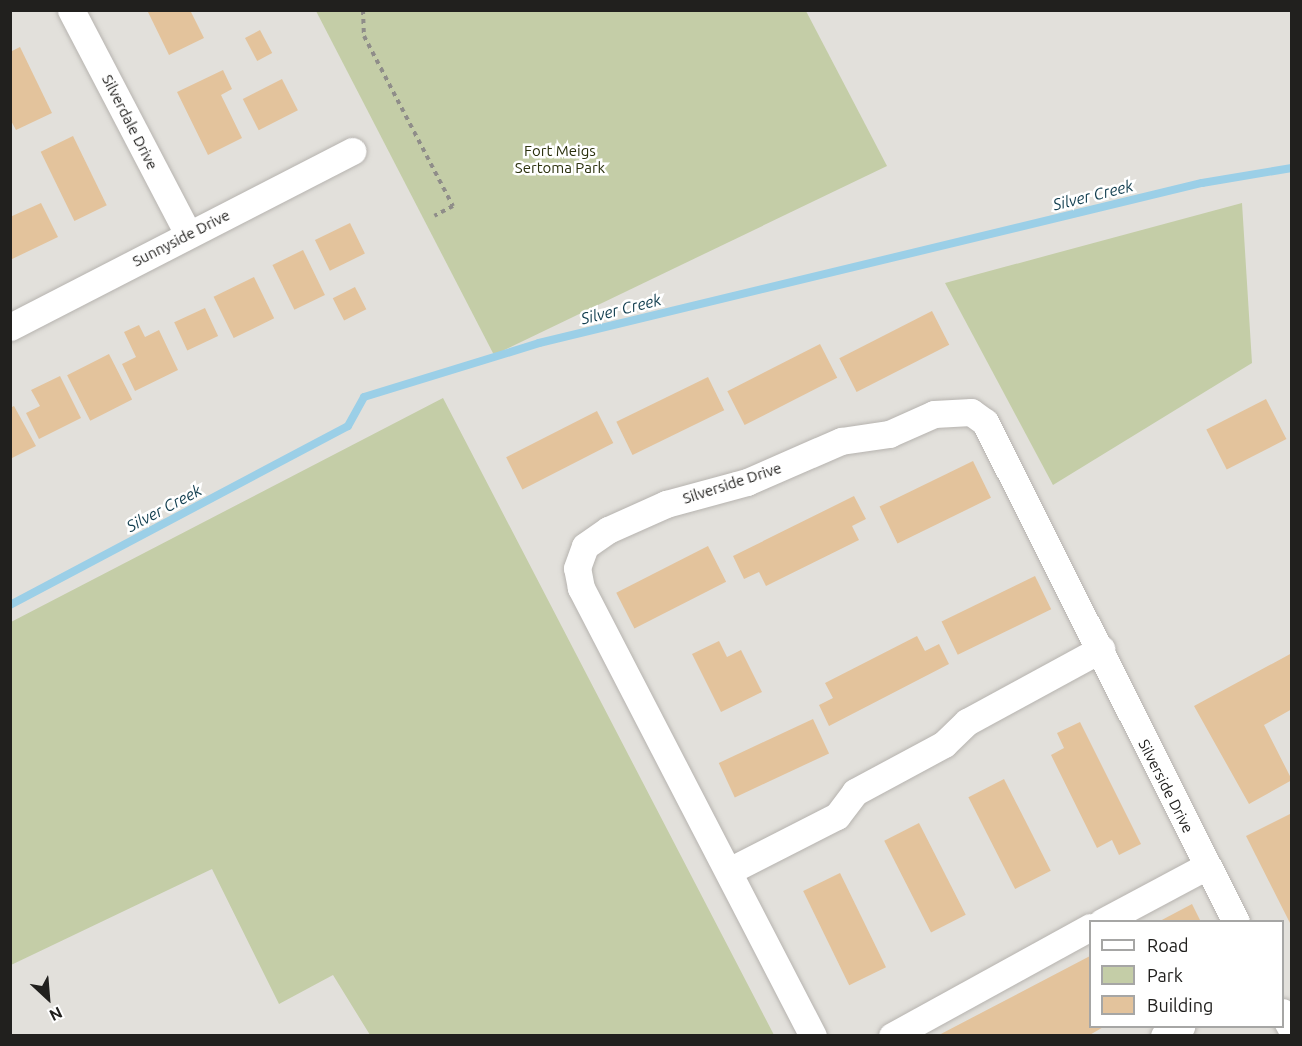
<!DOCTYPE html>
<html>
<head>
<meta charset="utf-8">
<style>
	body { margin:0 }
	#map { position:relative; width:1302px; height:1046px; overflow:hidden; background:#e2e0db; font-family:Ubuntu,sans-serif }
	div>[style] { position:absolute }
	[style*='--x'] { left:calc(var(--x)*1px); top:calc(var(--y)*1px); width:calc(var(--w)*1px); rotate:calc(var(--a)*1deg) }
	.green>* { inset:0; background:#c4cda7 }
	.stream>* { height:8px; margin:-4px; padding:0 4px; transform-origin:4px; border-radius:4px; background:#9bcfe7 }
	.building>* { inset:0; background:#e3c39c; transform-origin:0 0 }
	.path>* { height:4px; margin-top:-2px; transform-origin:0; background:repeating-linear-gradient(90deg,#8f8d89 0 4.5px,transparent 0 9px) }
	.roads { filter:drop-shadow(0 0 2px #b6b3af) drop-shadow(0 0 2px #b6b3af) }
	.minor>* { height:27px; margin:-13.5px; padding:0 13.5px; transform-origin:13.5px; border-radius:13.5px; background:#fff }
	span { translate:-50% -50%; white-space:nowrap; text-align:center; line-height:1.15; -webkit-text-stroke:5px #fff; paint-order:stroke }
	.street-label { font-size:15px; color:#21201e }
	.park-label { font-size:15px; color:#2b310d }
	.water-label { font-size:16px; color:#133f50; font-style:italic }
	.frame { position:absolute; inset:0; border:12px solid #21201e; pointer-events:none }
	.legend { position:absolute; left:1089px; top:920px; width:195px; height:108px; box-sizing:border-box; background:#fff; border:2px solid #a6a6a5; margin:0; padding:8px 10px; list-style:none; font-size:18px; color:#21201e }
	.legend li { display:flex; align-items:center; gap:12px; height:30px }
	.legend b { width:30px; border:2px solid #a6a6a5 }
	.north { position:absolute; left:18px; top:968px; width:60px; height:60px; -webkit-text-stroke:4px #fff; paint-order:stroke; rotate:154deg; font-size:16px; font-weight:700; line-height:24px; text-align:center; color:#21201e }
	.north::after { content:''; display:block; margin:auto; width:21px; height:27px; background:#21201e; clip-path:polygon(50% 0,100% 100%,50% 72%,0 100%) }
</style>
</head>
<body>
<div id="map">
	<div class="green">
		<div style="clip-path:polygon(316px 11px,806px 11px,887px 166px,494px 355px)"></div>
		<div style="clip-path:polygon(1242px 203px,1252px 363px,1053px 485px,945px 283px)"></div>
		<div style="clip-path:polygon(443px 398px,774px 1035px,370px 1035px,333px 975px,279px 1004px,212px 869px,11px 965px,11px 622px)"></div>
	</div>
	<div class="stream">
		<div style="--x:10;--y:605;--w:382;--a:-27.9"></div>
		<div style="--x:348;--y:426;--w:33;--a:-61"></div>
		<div style="--x:364;--y:397;--w:183;--a:-17.1"></div>
		<div style="--x:539;--y:343;--w:682;--a:-13.57"></div>
		<div style="--x:1202;--y:183;--w:91;--a:-9.5"></div>
	</div>
	<div class="building">
		<div style="clip-path:polygon(147px 10px,190px 10px,204px 38px,169px 55px)"></div>
		<div style="left:260px;top:30px;width:26px;height:17px;rotate:62deg"></div>
		<div style="clip-path:polygon(20px 47px,52px 113px,16px 130px,10px 119px,10px 52px)"></div>
		<div style="clip-path:polygon(223px 70px,232px 89px,221px 95px,242px 138px,208px 155px,177px 92px)"></div>
		<div style="left:282px;top:79px;width:35px;height:44px;rotate:63deg"></div>
		<div style="left:73px;top:136px;width:77px;height:36px;rotate:64deg"></div>
		<div style="clip-path:polygon(41px 203px,58px 237px,10px 260px,10px 217px)"></div>
		<div style="left:350px;top:223px;width:34px;height:39px;rotate:64deg"></div>
		<div style="left:303px;top:250px;width:50px;height:34px;rotate:64deg"></div>
		<div style="left:254px;top:277px;width:46px;height:45px;rotate:64deg"></div>
		<div style="left:355px;top:287px;width:25px;height:25px;rotate:63deg"></div>
		<div style="left:205px;top:308px;width:31px;height:34px;rotate:65deg"></div>
		<div style="left:932px;top:311px;width:38px;height:104px;rotate:63deg"></div>
		<div style="clip-path:polygon(139px 325px,145px 337px,159px 330px,178px 370px,135px 391px,122px 364px,136px 357px,124px 332px)"></div>
		<div style="left:820px;top:344px;width:38px;height:104px;rotate:63deg"></div>
		<div style="left:109px;top:354px;width:51px;height:47px;rotate:63deg"></div>
		<div style="clip-path:polygon(60px 376px,81px 418px,39px 439px,26px 413px,40px 406px,31px 390px)"></div>
		<div style="left:708px;top:377px;width:37px;height:102px;rotate:64deg"></div>
		<div style="left:1266px;top:399px;width:45px;height:67px;rotate:63deg"></div>
		<div style="clip-path:polygon(14px 406px,36px 446px,10px 459px,10px 408px)"></div>
		<div style="left:597px;top:411px;width:36px;height:102px;rotate:63deg"></div>
		<div style="left:973px;top:461px;width:41px;height:104px;rotate:64deg"></div>
		<div style="clip-path:polygon(854px 496px,866px 519px,852px 526px,859px 540px,766px 586px,759px 572px,744px 579px,733px 556px)"></div>
		<div style="left:708px;top:546px;width:40px;height:103px;rotate:63deg"></div>
		<div style="left:1035px;top:576px;width:37px;height:104px;rotate:64deg"></div>
		<div style="clip-path:polygon(917px 636px,925px 651px,939px 644px,949px 664px,829px 726px,819px 705px,833px 698px,825px 683px)"></div>
		<div style="clip-path:polygon(719px 641px,727px 657px,741px 650px,762px 692px,721px 712px,692px 654px)"></div>
		<div style="clip-path:polygon(1292px 653px,1292px 709px,1264px 725px,1292px 780px,1249px 804px,1194px 706px)"></div>
		<div style="left:813px;top:719px;width:38px;height:104px;rotate:65deg"></div>
		<div style="clip-path:polygon(1080px 722px,1141px 844px,1119px 855px,1112px 840px,1097px 848px,1051px 755px,1064px 748px,1057px 733px)"></div>
		<div style="left:1004px;top:779px;width:103px;height:40px;rotate:63deg"></div>
		<div style="clip-path:polygon(1292px 813px,1292px 927px,1246px 836px)"></div>
		<div style="left:919px;top:823px;width:103px;height:39px;rotate:63deg"></div>
		<div style="left:840px;top:873px;width:105px;height:41px;rotate:64deg"></div>
		<div style="clip-path:polygon(1192px 904px,1201px 922px,1158px 922px)"></div>
		<div style="clip-path:polygon(1090px 956px,1090px 1026px,1105px 1026px,1088px 1036px,937px 1036px)"></div>
	</div>
	<div class="path">
		<div style="--x:363;--y:10;--w:26;--a:88"></div>
		<div style="--x:364;--y:36;--w:192;--a:62.4"></div>
		<div style="--x:453;--y:206;--w:21;--a:152"></div>
	</div>
	<div class="roads">
		<div class="minor">
			<div style="--x:71;--y:10;--w:253;--a:62.4"></div>
			<div style="--x:10;--y:327;--w:385;--a:-27.2"></div>
			<div style="--x:729;--y:871;--w:121;--a:-27"></div>
			<div style="--x:837;--y:816;--w:30;--a:-53"></div>
			<div style="--x:855;--y:792;--w:101;--a:-28.3"></div>
			<div style="--x:944;--y:744;--w:32;--a:-44"></div>
			<div style="--x:967;--y:722;--w:153;--a:-28.6"></div>
			<div style="--x:1102;--y:922;--w:119;--a:-28.1"></div>
			<div style="--x:1282;--y:1012;--w:21;--a:61"></div>
			<div style="--x:813;--y:1036;--w:505;--a:-117.38"></div>
			<div style="--x:581;--y:588;--w:20;--a:-101"></div>
			<div style="--x:577;--y:568;--w:23;--a:-70"></div>
			<div style="--x:585;--y:546;--w:28;--a:-35"></div>
			<div style="--x:608;--y:530;--w:64;--a:-24.1"></div>
			<div style="--x:666;--y:504;--w:84;--a:-15.2"></div>
			<div style="--x:747;--y:482;--w:103;--a:-23.6"></div>
			<div style="--x:841;--y:441;--w:49;--a:-8.3"></div>
			<div style="--x:889;--y:434;--w:49;--a:-24"></div>
			<div style="--x:934;--y:414;--w:37;--a:-3"></div>
			<div style="--x:971;--y:412;--w:17;--a:36"></div>
			<div style="--x:985;--y:422;--w:559;--a:63.34"></div>
			<div style="--x:892;--y:1036;--w:226;--a:-28.8"></div>
			<div style="--x:1164;--y:1036;--w:20;--a:-30"></div>
		</div>
	</div>
	<div class="street-label">
		<span style="left:130px;top:122px;rotate:63deg">Silverdale Drive</span>
		<span style="left:181px;top:238px;rotate:-27deg">Sunnyside Drive</span>
		<span style="left:732px;top:483px;rotate:-18deg">Silverside Drive</span>
		<span style="left:1166px;top:786px;rotate:63deg">Silverside Drive</span>
	</div>
	<div class="park-label">
		<span style="left:560px;top:159px">Fort Meigs<br>Sertoma Park</span>
	</div>
	<div class="water-label">
		<span style="left:1093px;top:195px;rotate:-14deg">Silver Creek</span>
		<span style="left:621px;top:309px;rotate:-14deg">Silver Creek</span>
		<span style="left:164px;top:508px;rotate:-28deg">Silver Creek</span>
	</div>
	<div class="frame"></div>
	<ul class="legend">
	<li><b style="height:8px;background:#fff"></b>Road</li>
	<li><b style="height:16px;background:#c4cda7"></b>Park</li>
	<li><b style="height:16px;background:#e3c39c"></b>Building</li>
	</ul>
	<div class="north">N</div>
</div>
</body>
</html>
